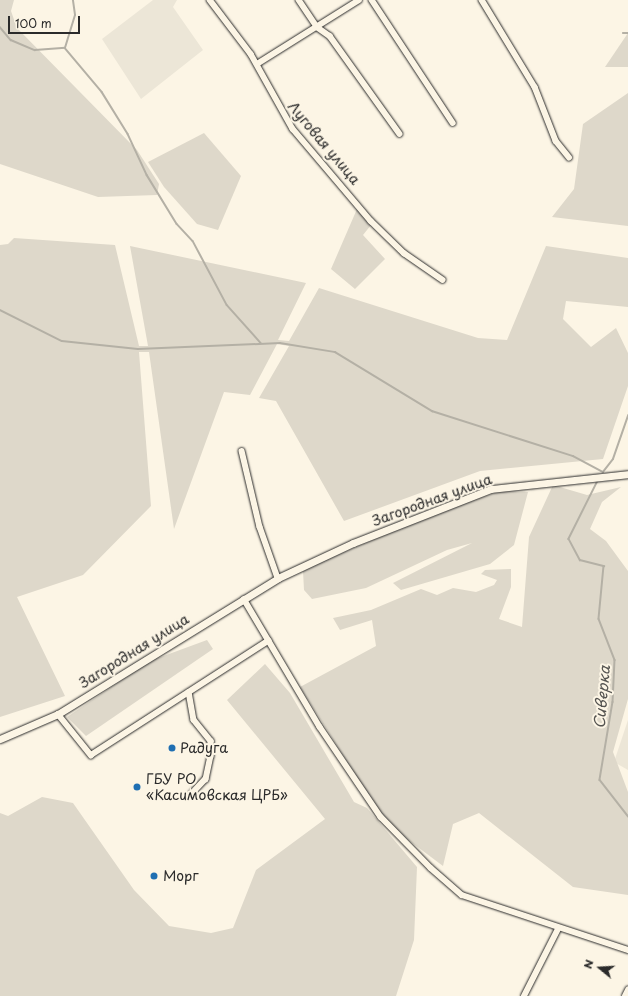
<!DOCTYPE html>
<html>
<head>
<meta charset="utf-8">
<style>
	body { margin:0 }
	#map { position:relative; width:628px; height:996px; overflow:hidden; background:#fcf5e5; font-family:"Playpen Sans",sans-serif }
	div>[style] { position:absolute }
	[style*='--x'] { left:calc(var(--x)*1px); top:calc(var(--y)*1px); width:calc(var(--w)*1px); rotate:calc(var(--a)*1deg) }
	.built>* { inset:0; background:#ece6d7 }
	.green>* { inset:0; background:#ded8ca }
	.stream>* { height:1.5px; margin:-0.75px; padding:0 0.75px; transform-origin:0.75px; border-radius:0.75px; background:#b4b0a5 }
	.roads { filter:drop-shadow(0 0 1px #2b2b2b) drop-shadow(0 0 1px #2b2b2b) }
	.minor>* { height:5.5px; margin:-2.75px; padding:0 2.75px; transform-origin:2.75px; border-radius:2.75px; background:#fcf5e5 }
	.major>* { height:7px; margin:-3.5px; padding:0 3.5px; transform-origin:3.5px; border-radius:3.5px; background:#fcf5e5 }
	.dots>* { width:11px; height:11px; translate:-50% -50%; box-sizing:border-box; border:2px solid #fcf5e5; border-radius:50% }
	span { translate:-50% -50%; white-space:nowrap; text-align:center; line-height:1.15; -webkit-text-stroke:4px #fcf5e5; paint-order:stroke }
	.street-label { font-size:14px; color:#2b2b2b }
	.poi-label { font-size:14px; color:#2b2b2b }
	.left { translate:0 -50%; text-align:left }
	.water-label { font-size:15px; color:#545350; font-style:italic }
	.north { position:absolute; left:580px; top:948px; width:40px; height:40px; -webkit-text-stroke:3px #fcf5e5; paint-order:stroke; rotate:288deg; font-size:11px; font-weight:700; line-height:16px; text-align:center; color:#2b2b2b }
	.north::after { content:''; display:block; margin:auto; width:14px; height:18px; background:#2b2b2b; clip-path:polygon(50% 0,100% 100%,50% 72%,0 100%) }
	.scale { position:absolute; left:8px; top:16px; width:72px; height:18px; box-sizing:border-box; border:2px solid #2b2b2b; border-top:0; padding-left:5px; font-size:12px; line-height:14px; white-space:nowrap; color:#2b2b2b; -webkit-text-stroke:3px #fcf5e5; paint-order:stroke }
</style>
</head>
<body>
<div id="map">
	<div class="built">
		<div style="clip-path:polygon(153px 0,177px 0,173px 7px,203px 50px,141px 99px,102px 39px)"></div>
		<div style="clip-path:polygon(628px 720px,628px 770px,614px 762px)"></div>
	</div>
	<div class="green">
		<div style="clip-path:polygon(0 0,14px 0,11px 11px,17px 28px,137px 150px,159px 184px,157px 195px,98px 197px,0 164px)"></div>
		<div style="clip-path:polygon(628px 33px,628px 67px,605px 67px)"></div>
		<div style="clip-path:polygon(628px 93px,628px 226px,552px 217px,574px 189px,583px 124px)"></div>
		<div style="clip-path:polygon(204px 133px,241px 176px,218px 230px,197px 224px,164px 187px,148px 162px)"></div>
		<div style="clip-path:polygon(357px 209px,371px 225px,363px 235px,385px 259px,355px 289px,331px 269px)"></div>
		<div style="clip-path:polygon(14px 238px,115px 245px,139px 346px,148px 346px,130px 246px,306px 283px,278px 340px,289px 341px,319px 288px,478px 338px,507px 340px,546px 246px,628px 258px,628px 307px,566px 301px,563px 319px,591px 347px,616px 328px,628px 353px,628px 386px,603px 459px,480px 471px,344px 521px,276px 401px,259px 398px,289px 346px,277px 344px,250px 395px,224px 392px,174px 529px,149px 352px,139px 352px,151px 506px,83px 575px,17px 597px,65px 696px,0 717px,0 245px,8px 244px)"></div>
		<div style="clip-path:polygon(553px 485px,587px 495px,621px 487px,602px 502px,590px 529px,606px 541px,628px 571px,628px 699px,613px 752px,628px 792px,628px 895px,573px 887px,479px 813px,453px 824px,443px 866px,407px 839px,379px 812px,300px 687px,376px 646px,372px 620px,340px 630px,333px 618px,371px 610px,421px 589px,437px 595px,453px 588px,476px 592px,494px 585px,497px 580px,481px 574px,485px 570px,511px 569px,511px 587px,499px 619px,522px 627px,529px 537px)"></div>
		<div style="clip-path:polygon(501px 491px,528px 492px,514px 545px,490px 564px,401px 590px,393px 583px,472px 543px,447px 550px,366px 588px,312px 599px,304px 590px,303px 571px,316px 564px,444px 510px)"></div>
		<div style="clip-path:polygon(207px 640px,213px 649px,86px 736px,67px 717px,150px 661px)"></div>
		<div style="clip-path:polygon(265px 664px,290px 693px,354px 802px,367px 808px,417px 867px,414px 940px,396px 996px,0 996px,0 813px,8px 816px,42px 797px,73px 803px,134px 890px,169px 926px,211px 933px,233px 928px,256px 870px,325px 819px,227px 700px)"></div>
	</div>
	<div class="stream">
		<div style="--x:0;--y:27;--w:17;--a:50"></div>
		<div style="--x:11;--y:40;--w:26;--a:23"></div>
		<div style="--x:35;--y:50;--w:30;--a:-4"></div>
		<div style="--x:623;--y:33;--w:5;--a:0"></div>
		<div style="--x:65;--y:48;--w:57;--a:49.9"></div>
		<div style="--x:102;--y:92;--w:49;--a:58.2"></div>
		<div style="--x:128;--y:134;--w:45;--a:65.1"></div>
		<div style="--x:147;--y:175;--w:57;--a:58.5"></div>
		<div style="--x:177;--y:224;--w:23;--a:47"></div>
		<div style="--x:193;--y:241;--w:72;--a:62"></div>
		<div style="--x:227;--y:305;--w:51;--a:48.2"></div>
		<div style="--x:65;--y:48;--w:34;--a:-73"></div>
		<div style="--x:75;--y:15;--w:15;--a:-98"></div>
		<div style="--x:0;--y:310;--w:69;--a:26.6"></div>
		<div style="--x:62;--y:341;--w:76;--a:6"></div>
		<div style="--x:138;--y:349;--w:142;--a:-2.4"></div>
		<div style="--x:280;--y:343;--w:56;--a:9.3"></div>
		<div style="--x:335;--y:352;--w:114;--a:31.3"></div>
		<div style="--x:432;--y:411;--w:148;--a:17.7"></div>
		<div style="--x:573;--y:456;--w:34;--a:28"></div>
		<div style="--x:603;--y:472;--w:16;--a:-52"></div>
		<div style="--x:613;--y:459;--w:46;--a:-70.8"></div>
		<div style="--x:598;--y:481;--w:65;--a:116.6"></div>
		<div style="--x:569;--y:539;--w:24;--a:62"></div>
		<div style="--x:580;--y:560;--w:25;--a:14"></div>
		<div style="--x:604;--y:566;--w:53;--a:95.4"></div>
		<div style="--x:599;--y:619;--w:44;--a:68.7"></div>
		<div style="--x:615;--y:660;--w:42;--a:92.7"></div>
		<div style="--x:613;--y:702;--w:79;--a:99.5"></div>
		<div style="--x:600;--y:780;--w:46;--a:52.1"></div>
	</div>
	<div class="roads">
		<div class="minor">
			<div style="--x:210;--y:0;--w:68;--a:52.8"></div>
			<div style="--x:251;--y:54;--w:86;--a:60.8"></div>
			<div style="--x:293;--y:129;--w:121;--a:49.7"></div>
			<div style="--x:371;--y:221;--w:46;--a:44.1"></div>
			<div style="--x:404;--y:253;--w:47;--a:34.7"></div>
			<div style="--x:299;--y:0;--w:32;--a:56"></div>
			<div style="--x:317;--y:27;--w:16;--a:35"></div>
			<div style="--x:330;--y:36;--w:120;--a:54.5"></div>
			<div style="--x:372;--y:0;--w:147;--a:56.6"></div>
			<div style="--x:482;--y:0;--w:102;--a:58.7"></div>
			<div style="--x:535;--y:87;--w:58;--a:68.7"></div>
			<div style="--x:556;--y:141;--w:21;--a:51"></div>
			<div style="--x:257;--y:64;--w:120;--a:-32.1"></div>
			<div style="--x:242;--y:451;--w:78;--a:76.7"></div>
			<div style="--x:260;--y:527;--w:54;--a:70.6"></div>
			<div style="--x:244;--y:599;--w:149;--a:59.3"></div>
			<div style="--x:320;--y:727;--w:109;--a:55.9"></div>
			<div style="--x:381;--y:817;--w:71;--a:45.6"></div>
			<div style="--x:431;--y:868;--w:41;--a:41.1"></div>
			<div style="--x:462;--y:895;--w:175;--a:18.3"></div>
			<div style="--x:189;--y:692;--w:28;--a:80"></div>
			<div style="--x:194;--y:720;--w:27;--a:51"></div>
			<div style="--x:211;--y:741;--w:15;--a:90"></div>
			<div style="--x:211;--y:756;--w:24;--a:102"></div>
			<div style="--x:206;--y:779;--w:21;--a:133"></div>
			<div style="--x:58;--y:714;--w:53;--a:51.2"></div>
			<div style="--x:91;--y:755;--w:211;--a:-32.8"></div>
			<div style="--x:524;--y:996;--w:75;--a:-63.1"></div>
			<div style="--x:625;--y:996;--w:7;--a:-63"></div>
		</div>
		<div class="major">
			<div style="--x:0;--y:739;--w:63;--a:-23.3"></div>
			<div style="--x:58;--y:714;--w:259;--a:-31.7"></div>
			<div style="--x:278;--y:578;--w:83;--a:-25"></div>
			<div style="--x:353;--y:543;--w:148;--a:-21.4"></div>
			<div style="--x:491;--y:489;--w:138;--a:-6.2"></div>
		</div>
	</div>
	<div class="dots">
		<div style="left:172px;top:748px;background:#1f6fb2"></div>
		<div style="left:137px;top:787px;background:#1f6fb2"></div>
		<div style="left:154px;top:876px;background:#1f6fb2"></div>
	</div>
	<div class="street-label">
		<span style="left:324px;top:143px;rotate:50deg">Луговая улица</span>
		<span style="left:432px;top:500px;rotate:-20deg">Загородная улица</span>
		<span style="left:134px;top:651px;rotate:-32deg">Загородная улица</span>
	</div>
	<div class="poi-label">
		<span class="left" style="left:180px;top:748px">Радуга</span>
		<span class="left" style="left:146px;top:787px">ГБУ РО<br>«Касимовская ЦРБ»</span>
		<span class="left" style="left:163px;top:876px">Морг</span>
	</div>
	<div class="water-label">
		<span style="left:601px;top:697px;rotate:-85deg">Сиверка</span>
	</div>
	<div class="north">N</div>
	<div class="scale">100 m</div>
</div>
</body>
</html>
